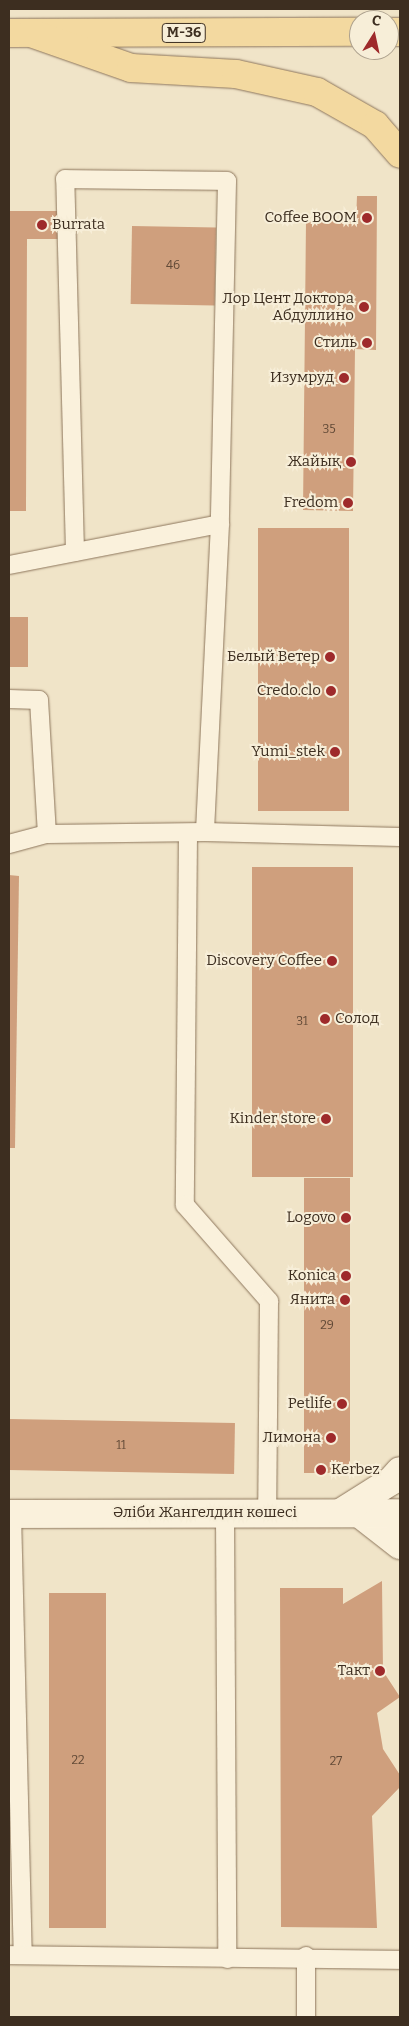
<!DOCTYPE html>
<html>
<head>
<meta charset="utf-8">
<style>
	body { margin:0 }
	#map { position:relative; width:409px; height:2026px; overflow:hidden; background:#f0e4c8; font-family:Bitter,serif }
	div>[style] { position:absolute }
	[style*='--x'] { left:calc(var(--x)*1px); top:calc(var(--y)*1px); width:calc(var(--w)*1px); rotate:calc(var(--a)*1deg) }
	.building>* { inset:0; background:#cf9f7d; transform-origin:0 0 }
	.roads { filter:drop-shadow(0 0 1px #8d765c) drop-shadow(0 0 1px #8d765c) }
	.service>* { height:18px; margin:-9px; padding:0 9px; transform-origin:9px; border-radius:9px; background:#faf1dc }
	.tertiary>* { height:28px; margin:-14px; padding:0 14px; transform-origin:14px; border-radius:14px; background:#faf1dc }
	.secondary>* { height:28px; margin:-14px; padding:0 14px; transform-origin:14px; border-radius:14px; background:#faf1dc }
	.primary>* { height:28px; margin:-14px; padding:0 14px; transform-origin:14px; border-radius:14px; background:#f3d9a0 }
	.dots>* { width:14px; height:14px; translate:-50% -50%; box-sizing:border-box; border:2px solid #f7eed8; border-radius:50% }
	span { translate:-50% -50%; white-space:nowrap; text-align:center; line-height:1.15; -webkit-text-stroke:4px #f7eed8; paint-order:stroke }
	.number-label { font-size:12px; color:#624a37 }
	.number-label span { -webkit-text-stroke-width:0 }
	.shield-label span { padding:1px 4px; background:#f7eed8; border:1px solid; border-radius:4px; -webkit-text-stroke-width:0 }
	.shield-label { font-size:14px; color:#3d2e20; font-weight:700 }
	.poi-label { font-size:15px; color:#3d2e20 }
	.right { translate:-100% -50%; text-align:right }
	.left { translate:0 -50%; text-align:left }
	.street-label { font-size:15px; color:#3d2e20 }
	.frame { position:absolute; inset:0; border:10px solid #3d2e20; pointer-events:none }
	.north { position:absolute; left:349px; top:10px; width:50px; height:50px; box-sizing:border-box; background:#f7eed8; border:1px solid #ada18e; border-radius:50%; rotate:10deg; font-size:14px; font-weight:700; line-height:20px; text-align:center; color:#3d2e20 }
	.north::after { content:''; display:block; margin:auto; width:18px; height:22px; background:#9e2a2b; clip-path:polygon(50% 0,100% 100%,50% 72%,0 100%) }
</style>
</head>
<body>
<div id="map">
	<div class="building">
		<div style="clip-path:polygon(357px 196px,377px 196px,376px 350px,355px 349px,353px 511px,303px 510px,306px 221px,356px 221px)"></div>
		<div style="clip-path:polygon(9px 211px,59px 211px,59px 239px,27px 239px,26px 511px,9px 511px)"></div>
		<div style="left:132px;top:226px;width:84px;height:78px;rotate:1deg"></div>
		<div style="left:258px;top:528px;width:91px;height:283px"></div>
		<div style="left:9px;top:617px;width:19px;height:50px"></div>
		<div style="left:252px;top:867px;width:101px;height:310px"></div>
		<div style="clip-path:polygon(9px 875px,19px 876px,15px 1148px,9px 1148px)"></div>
		<div style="left:350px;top:1178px;width:295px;height:46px;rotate:90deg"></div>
		<div style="left:9px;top:1419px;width:226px;height:51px;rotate:1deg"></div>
		<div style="clip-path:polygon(382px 1581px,383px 1671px,400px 1697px,377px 1713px,383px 1749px,400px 1775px,400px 1787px,372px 1816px,377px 1928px,281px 1927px,280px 1588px,343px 1588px,343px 1604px)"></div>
		<div style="left:49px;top:1593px;width:57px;height:335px"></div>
	</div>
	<div class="roads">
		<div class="service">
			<div style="--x:75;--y:552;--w:373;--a:-91.5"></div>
			<div style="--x:65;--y:179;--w:162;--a:0.7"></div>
			<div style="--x:227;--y:181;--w:343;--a:91.2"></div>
			<div style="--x:220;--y:524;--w:308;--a:92.8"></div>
			<div style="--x:9;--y:565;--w:215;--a:-11"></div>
			<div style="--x:9;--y:699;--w:30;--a:2"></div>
			<div style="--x:39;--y:700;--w:134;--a:86.6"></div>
			<div style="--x:188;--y:833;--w:372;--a:90.5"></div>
			<div style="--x:185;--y:1205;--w:128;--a:48.8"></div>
			<div style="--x:269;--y:1301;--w:212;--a:90.5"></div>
			<div style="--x:9;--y:844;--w:39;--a:-15"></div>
			<div style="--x:47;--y:834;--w:158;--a:-0.7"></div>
			<div style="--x:205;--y:832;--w:195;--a:1.5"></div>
			<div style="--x:225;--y:1513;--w:446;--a:89.7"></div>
			<div style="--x:12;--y:1514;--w:441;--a:88.6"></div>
			<div style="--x:9;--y:1955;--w:391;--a:0.7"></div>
			<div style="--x:306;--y:1956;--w:61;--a:90"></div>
		</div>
		<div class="tertiary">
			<div style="--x:359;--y:1513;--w:52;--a:38"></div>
			<div style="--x:9;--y:1514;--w:391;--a:-0.1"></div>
		</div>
		<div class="secondary">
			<div style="--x:340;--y:1513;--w:60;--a:-32.1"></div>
			<div style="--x:391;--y:1481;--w:13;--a:-48"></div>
		</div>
		<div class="primary">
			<div style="--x:389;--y:32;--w:11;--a:0"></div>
			<div style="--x:9;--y:33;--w:350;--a:-0.2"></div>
			<div style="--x:31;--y:33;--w:106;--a:19.3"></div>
			<div style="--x:131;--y:68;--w:105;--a:3.3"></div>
			<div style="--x:236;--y:74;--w:83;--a:12.5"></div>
			<div style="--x:317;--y:92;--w:67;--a:29.6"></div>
			<div style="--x:375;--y:125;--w:38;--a:49"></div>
		</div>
	</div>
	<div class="dots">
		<div style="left:367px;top:218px;background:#9e2a2b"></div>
		<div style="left:42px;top:225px;background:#9e2a2b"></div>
		<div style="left:364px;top:307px;background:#9e2a2b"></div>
		<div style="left:367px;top:343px;background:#9e2a2b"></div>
		<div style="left:344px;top:378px;background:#9e2a2b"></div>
		<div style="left:351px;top:462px;background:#9e2a2b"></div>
		<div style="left:348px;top:503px;background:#9e2a2b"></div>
		<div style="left:330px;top:657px;background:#9e2a2b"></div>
		<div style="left:331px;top:691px;background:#9e2a2b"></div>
		<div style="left:335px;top:752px;background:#9e2a2b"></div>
		<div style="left:332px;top:961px;background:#9e2a2b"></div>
		<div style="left:325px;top:1019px;background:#9e2a2b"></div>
		<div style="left:326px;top:1119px;background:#9e2a2b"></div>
		<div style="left:346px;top:1218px;background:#9e2a2b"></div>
		<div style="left:346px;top:1276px;background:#9e2a2b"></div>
		<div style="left:345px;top:1300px;background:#9e2a2b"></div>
		<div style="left:342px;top:1404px;background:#9e2a2b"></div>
		<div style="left:331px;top:1438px;background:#9e2a2b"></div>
		<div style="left:321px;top:1470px;background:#9e2a2b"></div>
		<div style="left:380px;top:1671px;background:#9e2a2b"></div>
	</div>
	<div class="number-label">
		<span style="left:173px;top:266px">46</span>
		<span style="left:329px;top:430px">35</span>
		<span style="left:302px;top:1022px">31</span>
		<span style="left:327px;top:1326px">29</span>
		<span style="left:121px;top:1446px">11</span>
		<span style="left:78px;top:1761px">22</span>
		<span style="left:336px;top:1762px">27</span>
	</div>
	<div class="shield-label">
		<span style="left:184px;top:33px">M-36</span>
	</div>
	<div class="poi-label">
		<span class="right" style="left:357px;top:218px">Coffee BOOM</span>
		<span class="left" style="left:52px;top:225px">Burrata</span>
		<span class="right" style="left:354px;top:307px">Лор Цент Доктора<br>Абдуллино</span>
		<span class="right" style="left:357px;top:343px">Стиль</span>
		<span class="right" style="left:334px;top:378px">Изумруд</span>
		<span class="right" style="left:341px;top:462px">Жайық</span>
		<span class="right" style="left:338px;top:503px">Fredom</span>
		<span class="right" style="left:320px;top:657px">Белый Ветер</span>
		<span class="right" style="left:321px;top:691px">Credo.clo</span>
		<span class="right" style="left:325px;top:752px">Yumi_stek</span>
		<span class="right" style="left:322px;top:961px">Discovery Coffee</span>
		<span class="left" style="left:335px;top:1019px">Солод</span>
		<span class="right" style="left:316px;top:1119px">Kinder store</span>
		<span class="right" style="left:336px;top:1218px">Logovo</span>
		<span class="right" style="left:336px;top:1276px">Konica</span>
		<span class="right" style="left:335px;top:1300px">Янита</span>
		<span class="right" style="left:332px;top:1404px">Petlife</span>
		<span class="right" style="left:321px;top:1438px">Лимона</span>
		<span class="left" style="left:331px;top:1470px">Kerbez</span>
		<span class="right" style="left:370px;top:1671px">Такт</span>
	</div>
	<div class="street-label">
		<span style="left:205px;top:1513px">Әліби Жангелдин көшесі</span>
	</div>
	<div class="frame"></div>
	<div class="north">С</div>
</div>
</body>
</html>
